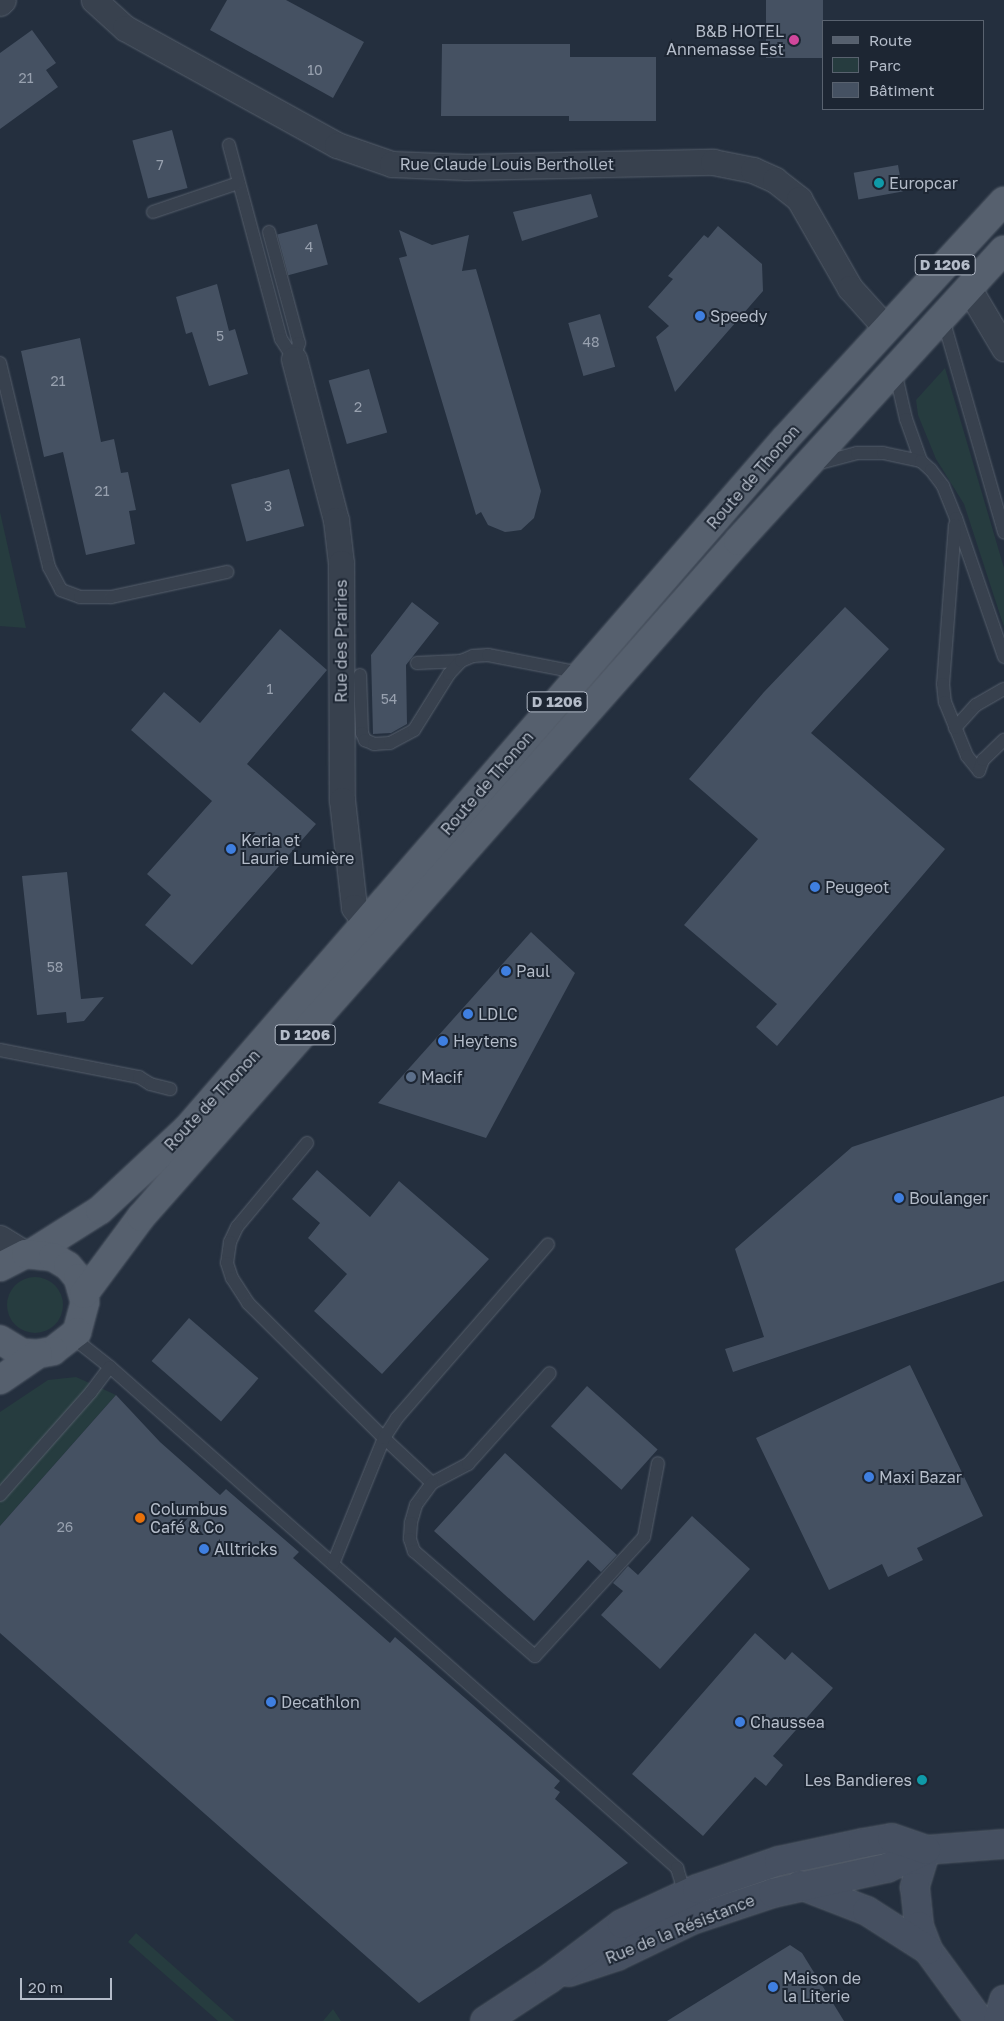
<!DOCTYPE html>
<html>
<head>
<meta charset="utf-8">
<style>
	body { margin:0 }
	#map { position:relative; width:1004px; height:2021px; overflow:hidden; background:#242f3e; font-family:"Golos Text",sans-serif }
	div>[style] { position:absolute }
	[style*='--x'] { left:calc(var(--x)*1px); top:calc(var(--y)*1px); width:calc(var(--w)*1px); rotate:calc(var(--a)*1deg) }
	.green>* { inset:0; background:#263c3f }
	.round { border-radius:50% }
	.building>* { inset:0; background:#455162; transform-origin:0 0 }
	.roads { filter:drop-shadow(0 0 1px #565f6c) drop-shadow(0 0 1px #565f6c) }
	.lane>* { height:12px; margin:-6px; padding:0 6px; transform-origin:6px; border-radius:6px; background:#38414e }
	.street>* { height:25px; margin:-12.5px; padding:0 12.5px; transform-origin:12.5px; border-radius:12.5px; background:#38414e }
	.secondary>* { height:28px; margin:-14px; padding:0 14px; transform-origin:14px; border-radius:14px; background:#465061 }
	.primary>* { height:28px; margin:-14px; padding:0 14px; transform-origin:14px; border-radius:14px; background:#56606e }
	.dots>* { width:14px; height:14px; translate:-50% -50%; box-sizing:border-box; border:2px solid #1d2633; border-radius:50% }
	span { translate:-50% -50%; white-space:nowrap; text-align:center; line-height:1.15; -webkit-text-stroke:4px #1d2633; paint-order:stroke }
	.number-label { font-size:14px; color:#98a1af }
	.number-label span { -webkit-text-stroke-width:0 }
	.shield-label span { padding:1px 4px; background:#1d2633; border:1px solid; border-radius:4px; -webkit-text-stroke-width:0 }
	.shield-label { font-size:15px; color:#b4bcc9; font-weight:700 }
	.poi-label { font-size:16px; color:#b4bcc9 }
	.right { translate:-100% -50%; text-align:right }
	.left { translate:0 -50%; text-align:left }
	.street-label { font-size:16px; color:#b4bcc9 }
	.legend { position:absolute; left:822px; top:20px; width:162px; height:90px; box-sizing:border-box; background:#1d2633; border:1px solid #59626f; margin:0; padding:6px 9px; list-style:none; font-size:15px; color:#b4bcc9 }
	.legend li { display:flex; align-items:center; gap:10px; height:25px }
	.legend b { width:25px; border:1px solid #59626f }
	.scale { position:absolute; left:20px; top:1978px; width:92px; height:22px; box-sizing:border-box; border:2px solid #b4bcc9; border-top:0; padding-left:6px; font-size:15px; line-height:18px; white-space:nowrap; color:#b4bcc9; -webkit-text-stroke:4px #1d2633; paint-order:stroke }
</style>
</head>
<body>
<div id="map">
	<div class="green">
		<div style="clip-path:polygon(945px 368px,1004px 568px,1004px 627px,964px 504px,936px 459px,918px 415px,916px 400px)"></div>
		<div style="clip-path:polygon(0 512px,26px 628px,0 626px)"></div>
		<div class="round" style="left:7px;top:1277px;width:56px;height:56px"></div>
		<div style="clip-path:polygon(76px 1377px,116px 1395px,0 1526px,0 1412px,48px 1380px)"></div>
		<div style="clip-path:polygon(136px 1933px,188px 1979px,235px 2021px,218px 2021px,154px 1965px,128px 1942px)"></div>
		<div style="clip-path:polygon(333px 2009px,341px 2021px,323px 2021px)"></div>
	</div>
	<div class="building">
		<div style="clip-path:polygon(227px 0,286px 0,364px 42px,333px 98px,210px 30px)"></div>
		<div style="left:766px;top:0;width:57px;height:58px"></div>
		<div style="clip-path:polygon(32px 30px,56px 63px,46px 70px,58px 87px,0 129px,0 53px)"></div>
		<div style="clip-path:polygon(442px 44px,570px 44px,570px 57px,656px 57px,656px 121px,569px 121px,569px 116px,441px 116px)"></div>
		<div style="left:172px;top:130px;width:60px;height:41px;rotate:75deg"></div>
		<div style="left:898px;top:165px;width:27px;height:45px;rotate:80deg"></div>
		<div style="clip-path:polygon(591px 194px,598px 217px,522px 241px,513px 212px)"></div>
		<div style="left:317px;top:224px;width:42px;height:41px;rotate:75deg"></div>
		<div style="clip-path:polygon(718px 226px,762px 264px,763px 291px,675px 392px,656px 337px,669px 326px,648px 307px,673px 279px,668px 276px,704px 235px,708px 238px)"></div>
		<div style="clip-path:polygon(399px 230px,432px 245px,469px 235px,462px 271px,476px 269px,541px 491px,534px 518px,521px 530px,505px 532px,488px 525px,481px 512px,476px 515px,399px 258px,407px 256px)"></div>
		<div style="clip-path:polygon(217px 284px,229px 331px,235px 329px,248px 374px,209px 386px,192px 332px,186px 334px,176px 297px)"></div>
		<div style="left:600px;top:314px;width:55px;height:33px;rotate:74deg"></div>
		<div style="clip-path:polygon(80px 338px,101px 442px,114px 439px,121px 473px,128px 472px,136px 510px,129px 511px,135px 544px,86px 555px,63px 452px,44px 457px,21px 351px)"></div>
		<div style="left:369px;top:369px;width:66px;height:42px;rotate:74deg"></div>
		<div style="left:289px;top:469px;width:59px;height:60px;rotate:75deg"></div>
		<div style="clip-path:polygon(412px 602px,439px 623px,406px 665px,407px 724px,391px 733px,373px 734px,371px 655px)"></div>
		<div style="clip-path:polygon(845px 607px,889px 649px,811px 733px,945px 849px,777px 1046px,756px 1027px,777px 1004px,684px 925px,758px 839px,689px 779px,764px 692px)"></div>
		<div style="clip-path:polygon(280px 629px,327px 670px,247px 764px,316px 824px,192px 965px,145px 925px,171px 895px,147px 874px,212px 801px,131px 730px,164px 692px,200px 723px)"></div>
		<div style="clip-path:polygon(67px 872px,81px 999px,104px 997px,84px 1021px,67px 1023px,66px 1012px,37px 1015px,22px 876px)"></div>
		<div style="clip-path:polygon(531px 932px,575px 973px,486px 1138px,378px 1103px)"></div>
		<div style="clip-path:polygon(1004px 1096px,1004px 1281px,733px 1372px,725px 1349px,764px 1337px,735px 1249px,852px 1147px)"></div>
		<div style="clip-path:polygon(317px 1170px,370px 1217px,399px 1181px,489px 1259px,382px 1374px,314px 1311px,347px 1274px,308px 1238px,320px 1223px,292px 1199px)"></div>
		<div style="left:189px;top:1318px;width:92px;height:57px;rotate:41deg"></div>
		<div style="clip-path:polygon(910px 1365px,983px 1516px,917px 1548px,923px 1560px,888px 1577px,882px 1564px,829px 1590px,756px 1438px)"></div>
		<div style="left:587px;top:1386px;width:95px;height:54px;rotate:42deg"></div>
		<div style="clip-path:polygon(116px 1395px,160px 1442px,220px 1495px,226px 1489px,299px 1552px,293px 1558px,390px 1643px,395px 1637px,560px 1781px,554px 1788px,560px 1792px,555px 1799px,628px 1863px,419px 2003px,0 1633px,0 1526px)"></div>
		<div style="clip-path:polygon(505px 1453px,617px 1555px,601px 1572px,588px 1560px,534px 1621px,434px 1531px)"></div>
		<div style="clip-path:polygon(692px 1516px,750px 1569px,660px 1669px,601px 1615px,623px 1591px,613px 1583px,628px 1566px,638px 1575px)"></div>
		<div style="clip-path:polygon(755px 1633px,785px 1660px,792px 1652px,833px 1688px,773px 1756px,783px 1765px,766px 1786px,755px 1777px,703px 1836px,632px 1774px)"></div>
		<div style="clip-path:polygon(790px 1945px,802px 1953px,844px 2021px,667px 2021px)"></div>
	</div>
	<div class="roads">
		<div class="lane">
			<div style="--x:229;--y:145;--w:201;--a:75"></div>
			<div style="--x:281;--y:339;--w:24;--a:57"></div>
			<div style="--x:153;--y:212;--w:90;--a:-18.8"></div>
			<div style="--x:269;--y:232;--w:115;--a:74.9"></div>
			<div style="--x:299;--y:343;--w:17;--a:107"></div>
			<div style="--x:943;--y:319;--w:222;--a:74"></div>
			<div style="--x:0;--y:363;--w:210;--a:76.5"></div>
			<div style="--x:49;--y:567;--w:26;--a:62"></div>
			<div style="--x:61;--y:590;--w:20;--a:20"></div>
			<div style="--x:80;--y:597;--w:31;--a:0"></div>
			<div style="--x:111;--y:597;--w:119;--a:-12.2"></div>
			<div style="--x:895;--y:371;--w:49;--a:77.1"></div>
			<div style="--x:906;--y:419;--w:45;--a:70.3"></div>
			<div style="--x:816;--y:464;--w:42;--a:-15"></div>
			<div style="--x:857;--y:453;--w:26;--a:0"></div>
			<div style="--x:883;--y:453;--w:39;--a:12"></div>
			<div style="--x:921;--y:461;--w:13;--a:42"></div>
			<div style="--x:931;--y:470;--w:20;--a:53"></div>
			<div style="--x:943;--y:486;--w:35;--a:68"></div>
			<div style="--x:956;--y:518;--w:147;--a:70.9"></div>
			<div style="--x:955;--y:525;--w:159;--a:94.3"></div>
			<div style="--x:943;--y:684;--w:18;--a:84"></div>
			<div style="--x:945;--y:702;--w:58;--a:67.8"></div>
			<div style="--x:967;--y:756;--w:19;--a:51"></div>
			<div style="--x:979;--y:771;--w:12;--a:-70"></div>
			<div style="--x:983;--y:760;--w:29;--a:-44"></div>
			<div style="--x:417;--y:663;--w:44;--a:-2.6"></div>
			<div style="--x:360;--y:675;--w:58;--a:88"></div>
			<div style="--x:362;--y:733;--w:8;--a:67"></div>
			<div style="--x:365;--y:740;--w:10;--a:24"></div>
			<div style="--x:374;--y:744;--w:16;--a:-4"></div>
			<div style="--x:390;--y:743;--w:27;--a:-28"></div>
			<div style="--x:414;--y:730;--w:66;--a:-58"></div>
			<div style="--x:449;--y:674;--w:18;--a:-47"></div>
			<div style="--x:461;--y:661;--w:13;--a:-23"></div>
			<div style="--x:473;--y:656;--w:15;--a:-4"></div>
			<div style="--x:488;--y:655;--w:95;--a:11"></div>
			<div style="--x:955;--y:728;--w:31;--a:-48"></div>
			<div style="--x:976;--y:705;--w:32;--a:-30"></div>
			<div style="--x:0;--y:1050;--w:142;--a:11"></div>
			<div style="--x:139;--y:1077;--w:13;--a:32"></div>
			<div style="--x:150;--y:1084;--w:21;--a:14"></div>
			<div style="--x:307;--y:1143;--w:109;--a:129.8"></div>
			<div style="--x:237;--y:1227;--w:17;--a:115"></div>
			<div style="--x:230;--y:1242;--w:21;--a:98"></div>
			<div style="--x:227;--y:1263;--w:16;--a:72"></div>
			<div style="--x:232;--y:1278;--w:30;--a:57"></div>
			<div style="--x:248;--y:1303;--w:192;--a:44.8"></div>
			<div style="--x:384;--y:1438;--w:66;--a:43.2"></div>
			<div style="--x:432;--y:1483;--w:41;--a:-27.8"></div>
			<div style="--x:468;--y:1464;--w:122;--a:-48"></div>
			<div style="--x:72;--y:1337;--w:48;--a:38.3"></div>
			<div style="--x:110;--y:1367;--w:757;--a:41.46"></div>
			<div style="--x:677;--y:1868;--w:27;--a:73"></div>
			<div style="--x:432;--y:1483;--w:27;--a:126"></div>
			<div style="--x:416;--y:1505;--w:19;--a:106"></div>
			<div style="--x:411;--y:1523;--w:16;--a:94"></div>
			<div style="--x:410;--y:1539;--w:13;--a:72"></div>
			<div style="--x:414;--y:1551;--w:160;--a:41"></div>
			<div style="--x:535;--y:1656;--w:161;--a:-47.5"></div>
			<div style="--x:644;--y:1537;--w:75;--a:-79.3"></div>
			<div style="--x:0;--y:1495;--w:137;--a:-48.5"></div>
			<div style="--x:91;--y:1392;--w:31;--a:-53"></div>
			<div style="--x:333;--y:1564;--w:136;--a:-68"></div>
			<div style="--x:384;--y:1438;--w:24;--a:-57"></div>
			<div style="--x:397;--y:1418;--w:230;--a:-49"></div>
		</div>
		<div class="street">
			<div style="--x:94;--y:0;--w:42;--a:42.1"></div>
			<div style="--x:125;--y:28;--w:242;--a:28.9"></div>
			<div style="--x:337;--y:145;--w:58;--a:19.1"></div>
			<div style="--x:392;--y:164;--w:74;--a:2.3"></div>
			<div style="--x:466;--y:167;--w:247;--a:-1.2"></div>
			<div style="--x:713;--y:162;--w:41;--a:11.3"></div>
			<div style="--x:753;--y:170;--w:24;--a:24"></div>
			<div style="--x:775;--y:180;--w:31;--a:38"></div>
			<div style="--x:799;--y:199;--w:103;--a:60.2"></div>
			<div style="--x:850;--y:288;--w:52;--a:48.1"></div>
			<div style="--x:0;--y:3;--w:4;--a:-45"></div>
			<div style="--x:969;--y:289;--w:69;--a:59.3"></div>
			<div style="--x:294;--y:359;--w:166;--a:75.4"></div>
			<div style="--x:336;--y:520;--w:43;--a:83.4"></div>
			<div style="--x:341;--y:563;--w:237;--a:89.8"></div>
			<div style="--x:342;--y:800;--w:108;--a:83.6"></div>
			<div style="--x:354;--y:907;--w:21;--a:55"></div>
			<div style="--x:0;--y:1238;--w:31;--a:32"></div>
		</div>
		<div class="secondary">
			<div style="--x:926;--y:1850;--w:39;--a:107"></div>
			<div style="--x:915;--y:1887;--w:39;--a:84"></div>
			<div style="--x:919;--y:1926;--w:26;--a:69"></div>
			<div style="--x:928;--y:1950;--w:88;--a:53.8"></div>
			<div style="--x:800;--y:1885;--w:72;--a:21.2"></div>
			<div style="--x:867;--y:1911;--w:72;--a:32.6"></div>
			<div style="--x:569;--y:1972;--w:51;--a:-18.4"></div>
			<div style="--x:617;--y:1956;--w:83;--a:-25.6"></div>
			<div style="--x:692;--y:1920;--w:85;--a:-18.4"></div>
			<div style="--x:773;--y:1893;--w:117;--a:-12.4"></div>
			<div style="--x:887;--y:1868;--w:43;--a:-24.8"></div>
			<div style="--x:926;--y:1850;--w:78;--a:-4.4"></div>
			<div style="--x:485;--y:2021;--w:77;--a:-33.3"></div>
			<div style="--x:549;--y:1979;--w:91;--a:-37"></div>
			<div style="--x:622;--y:1924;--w:83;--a:-25"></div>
			<div style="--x:697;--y:1889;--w:87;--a:-18.9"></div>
			<div style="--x:779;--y:1861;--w:86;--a:-12.1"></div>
			<div style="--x:863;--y:1843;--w:29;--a:-10"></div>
			<div style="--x:892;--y:1838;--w:36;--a:19"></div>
			<div style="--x:998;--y:2021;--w:22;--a:-74"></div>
		</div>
		<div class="primary">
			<div style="--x:32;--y:1253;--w:80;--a:-32.3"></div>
			<div style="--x:100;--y:1210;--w:119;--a:-43"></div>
			<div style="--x:187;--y:1129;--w:913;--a:-49.09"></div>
			<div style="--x:785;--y:439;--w:323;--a:-47.4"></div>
			<div style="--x:0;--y:1267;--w:29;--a:-27"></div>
			<div style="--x:26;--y:1254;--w:27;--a:6"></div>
			<div style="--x:53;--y:1257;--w:17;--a:31"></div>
			<div style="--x:68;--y:1266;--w:16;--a:50"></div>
			<div style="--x:78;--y:1278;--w:25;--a:74"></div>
			<div style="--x:85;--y:1302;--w:31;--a:105"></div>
			<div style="--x:77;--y:1332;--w:31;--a:142"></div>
			<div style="--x:53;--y:1351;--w:15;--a:169"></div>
			<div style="--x:38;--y:1354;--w:16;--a:-176"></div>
			<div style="--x:22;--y:1353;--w:26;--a:-149"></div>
			<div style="--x:84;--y:1294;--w:96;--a:-53.5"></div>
			<div style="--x:141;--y:1217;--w:902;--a:-48.55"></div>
			<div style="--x:738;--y:541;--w:394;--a:-47.6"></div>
			<div style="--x:0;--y:1380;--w:46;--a:-34.4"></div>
		</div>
	</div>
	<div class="dots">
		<div style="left:794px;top:40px;background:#d1479c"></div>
		<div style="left:879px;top:183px;background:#0f9aa8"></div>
		<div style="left:700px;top:316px;background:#3f7fe0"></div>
		<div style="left:231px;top:849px;background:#3f7fe0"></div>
		<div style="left:815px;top:887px;background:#3f7fe0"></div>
		<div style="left:506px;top:971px;background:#3f7fe0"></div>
		<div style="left:468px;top:1014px;background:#3f7fe0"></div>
		<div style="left:443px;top:1041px;background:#3f7fe0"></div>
		<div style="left:411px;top:1077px;background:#5c6f8a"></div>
		<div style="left:899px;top:1198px;background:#3f7fe0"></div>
		<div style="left:869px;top:1477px;background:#3f7fe0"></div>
		<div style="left:140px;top:1518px;background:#e8710a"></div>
		<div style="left:204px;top:1549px;background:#3f7fe0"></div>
		<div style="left:271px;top:1702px;background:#3f7fe0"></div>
		<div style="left:740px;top:1722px;background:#3f7fe0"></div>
		<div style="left:922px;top:1780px;background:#0f9aa8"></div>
		<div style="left:773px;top:1987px;background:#3f7fe0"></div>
	</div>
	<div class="number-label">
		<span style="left:315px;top:70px">10</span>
		<span style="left:26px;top:78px">21</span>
		<span style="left:160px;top:165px">7</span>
		<span style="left:309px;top:247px">4</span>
		<span style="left:220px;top:336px">5</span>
		<span style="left:591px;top:342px">48</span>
		<span style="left:58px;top:381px">21</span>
		<span style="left:358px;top:407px">2</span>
		<span style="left:102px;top:491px">21</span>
		<span style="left:268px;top:506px">3</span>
		<span style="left:270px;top:689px">1</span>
		<span style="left:389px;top:699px">54</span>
		<span style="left:55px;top:967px">58</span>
		<span style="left:65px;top:1527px">26</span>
	</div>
	<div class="shield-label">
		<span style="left:945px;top:265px">D 1206</span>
		<span style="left:557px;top:702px">D 1206</span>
		<span style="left:305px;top:1035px">D 1206</span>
	</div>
	<div class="poi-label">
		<span class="right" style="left:784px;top:40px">B&amp;B HOTEL<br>Annemasse Est</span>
		<span class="left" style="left:889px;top:183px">Europcar</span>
		<span class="left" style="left:710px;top:316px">Speedy</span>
		<span class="left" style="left:241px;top:849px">Keria et<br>Laurie Lumière</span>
		<span class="left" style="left:825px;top:887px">Peugeot</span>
		<span class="left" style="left:516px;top:971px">Paul</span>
		<span class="left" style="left:478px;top:1014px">LDLC</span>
		<span class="left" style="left:453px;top:1041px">Heytens</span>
		<span class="left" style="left:421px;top:1077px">Macif</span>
		<span class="left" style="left:909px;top:1198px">Boulanger</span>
		<span class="left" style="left:879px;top:1477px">Maxi Bazar</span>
		<span class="left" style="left:150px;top:1518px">Columbus<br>Café &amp; Co</span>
		<span class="left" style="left:214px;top:1549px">Alltricks</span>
		<span class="left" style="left:281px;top:1702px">Decathlon</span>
		<span class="left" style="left:750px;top:1722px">Chaussea</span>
		<span class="right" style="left:912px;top:1780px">Les Bandieres</span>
		<span class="left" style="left:783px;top:1987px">Maison de<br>la Literie</span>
	</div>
	<div class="street-label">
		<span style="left:507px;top:164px">Rue Claude Louis Berthollet</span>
		<span style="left:753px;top:477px;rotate:-49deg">Route de Thonon</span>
		<span style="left:341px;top:641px;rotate:-90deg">Rue des Prairies</span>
		<span style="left:487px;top:783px;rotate:-49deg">Route de Thonon</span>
		<span style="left:212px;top:1100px;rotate:-47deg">Route de Thonon</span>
		<span style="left:680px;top:1929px;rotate:-22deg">Rue de la Résistance</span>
	</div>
	<ul class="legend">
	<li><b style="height:6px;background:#56606e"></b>Route</li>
	<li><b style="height:14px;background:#263c3f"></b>Parc</li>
	<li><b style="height:14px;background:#455162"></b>Bâtiment</li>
	</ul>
	<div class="scale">20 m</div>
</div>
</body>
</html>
